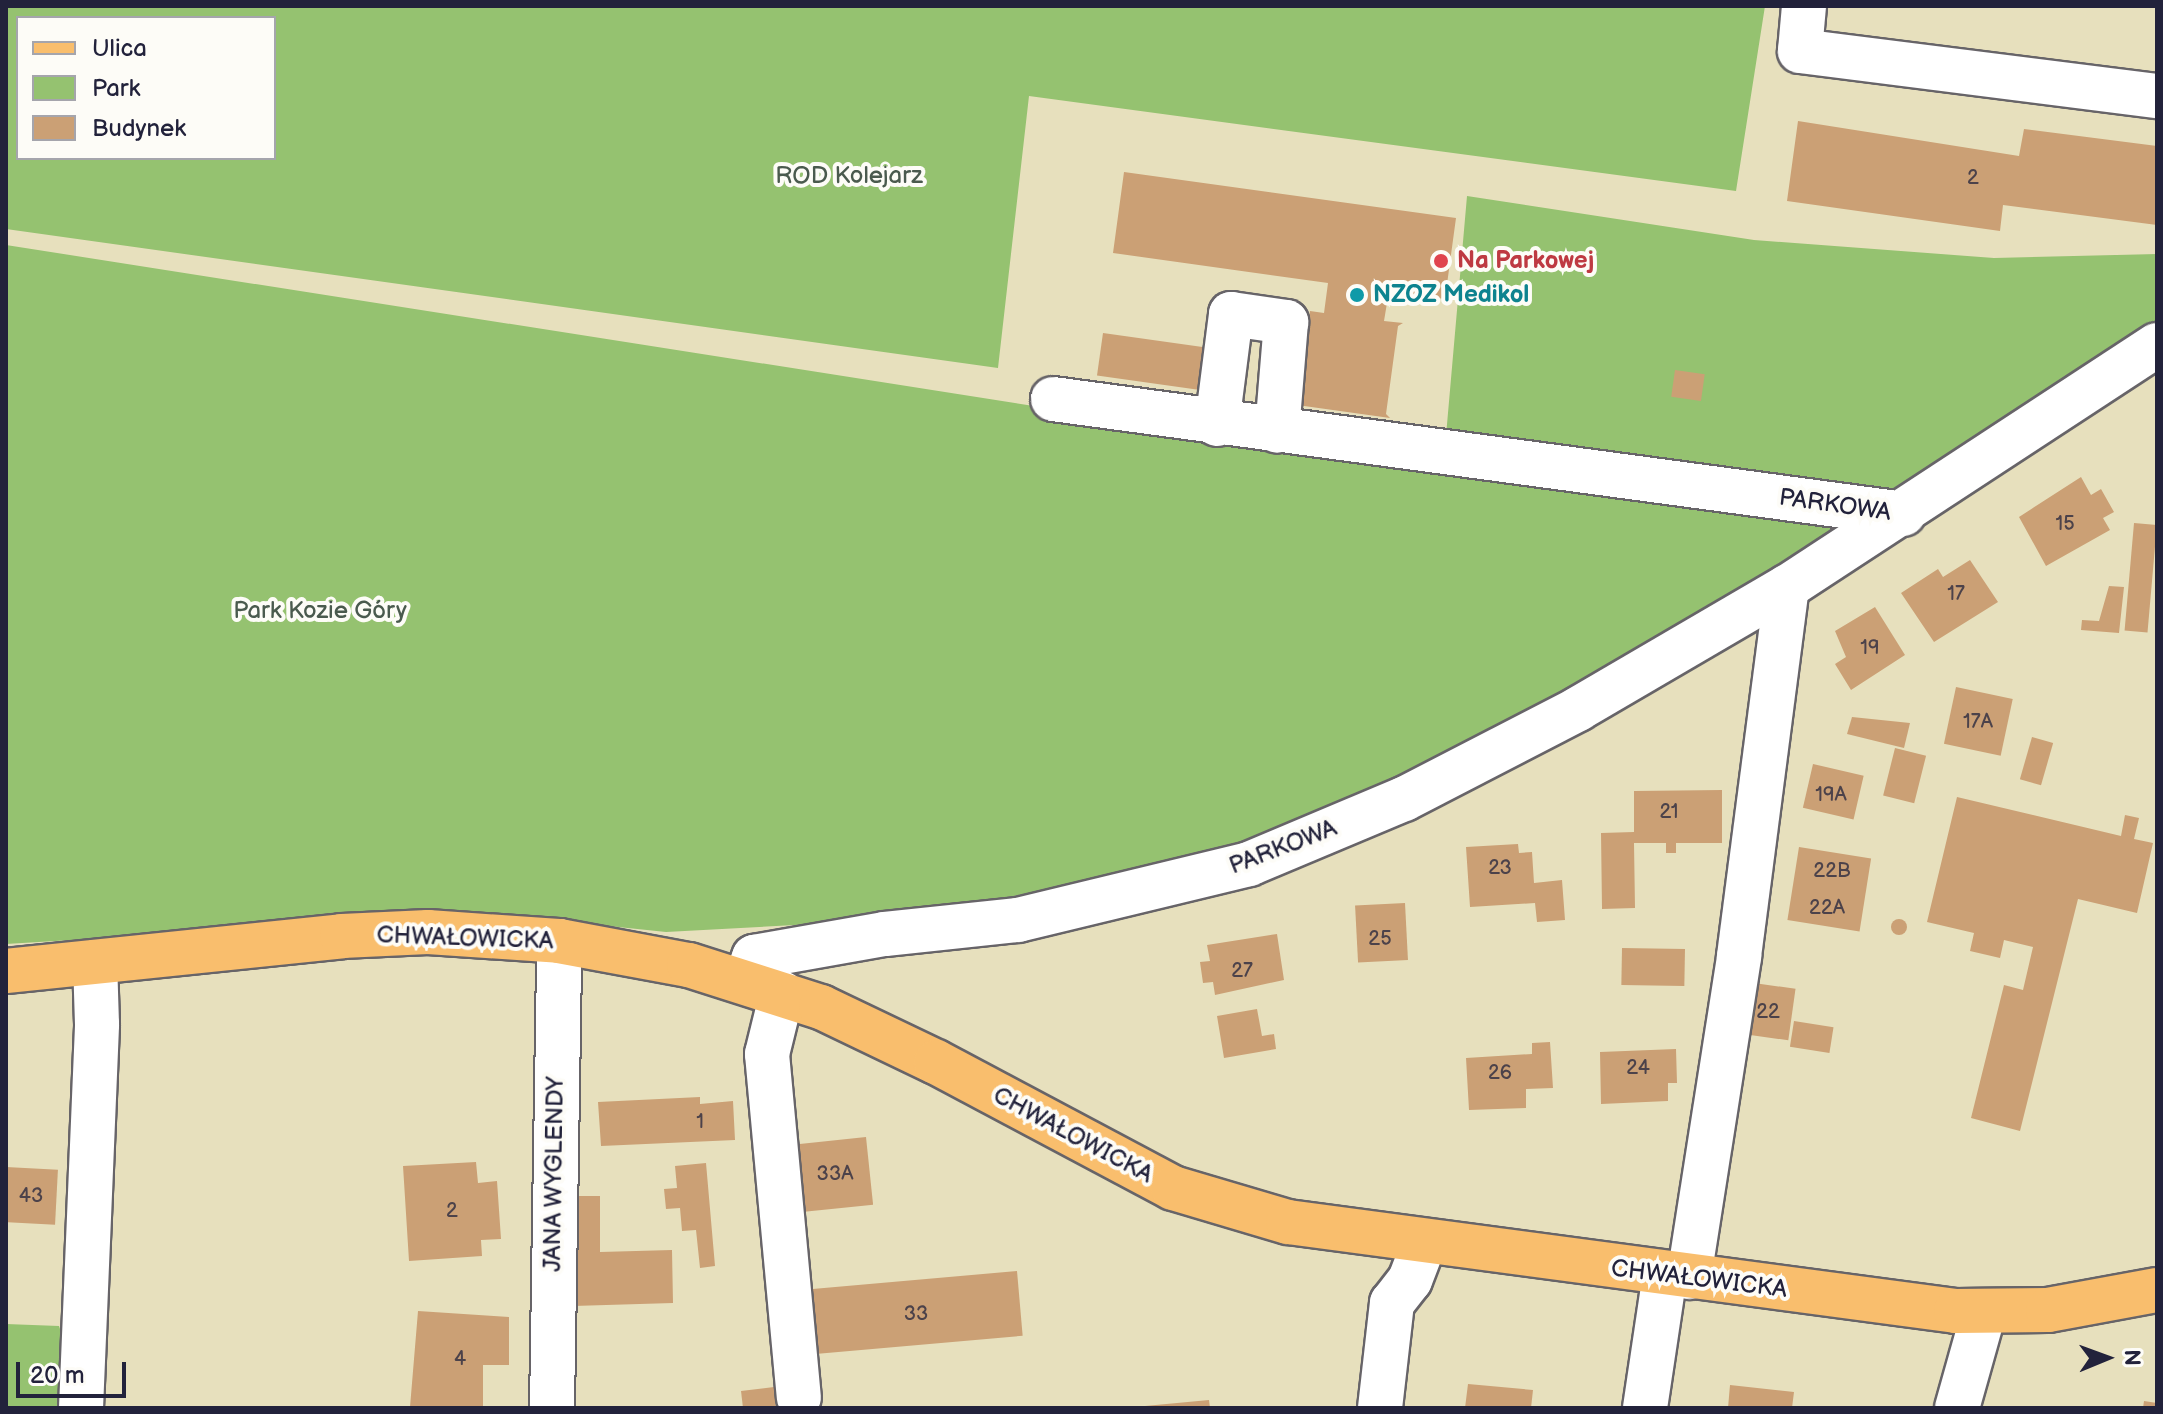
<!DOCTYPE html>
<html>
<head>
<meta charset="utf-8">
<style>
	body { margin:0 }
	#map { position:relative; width:2163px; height:1414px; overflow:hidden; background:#e7e0bd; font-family:"Balsamiq Sans",sans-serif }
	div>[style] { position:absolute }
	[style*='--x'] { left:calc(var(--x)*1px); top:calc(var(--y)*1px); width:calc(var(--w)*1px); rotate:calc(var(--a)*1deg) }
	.green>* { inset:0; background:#95c270 }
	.building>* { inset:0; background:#cba075; transform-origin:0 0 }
	.round { border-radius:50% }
	.roads { filter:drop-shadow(2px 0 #676468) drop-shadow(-2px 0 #676468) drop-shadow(0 2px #676468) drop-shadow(0 -2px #676468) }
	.minor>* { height:44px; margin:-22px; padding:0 22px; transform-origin:22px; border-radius:22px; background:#fff }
	.major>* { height:44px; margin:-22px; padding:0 22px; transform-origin:22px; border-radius:22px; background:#f9be6d }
	.dots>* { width:22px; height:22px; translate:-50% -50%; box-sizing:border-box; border:4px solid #fdfcf7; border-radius:50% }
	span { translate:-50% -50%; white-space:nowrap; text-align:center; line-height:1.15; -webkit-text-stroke:8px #fdfcf7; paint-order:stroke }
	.number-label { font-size:20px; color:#4c424a }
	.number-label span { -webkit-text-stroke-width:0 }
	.park-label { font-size:24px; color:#4a5a4e }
	.health-label { font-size:24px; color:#be3a42; font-weight:700 }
	.left { translate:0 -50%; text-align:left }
	.culture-label { font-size:24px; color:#0d838f; font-weight:700 }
	.street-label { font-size:24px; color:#22223b }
	.frame { position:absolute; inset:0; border:8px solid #22223b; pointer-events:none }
	.legend { position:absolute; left:16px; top:16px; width:260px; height:144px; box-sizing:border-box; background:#fdfcf7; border:2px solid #a5a5ac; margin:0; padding:10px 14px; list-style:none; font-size:24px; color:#22223b }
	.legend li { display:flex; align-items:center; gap:16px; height:40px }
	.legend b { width:40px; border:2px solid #a5a5ac }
	.north { position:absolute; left:2067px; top:1318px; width:80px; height:80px; -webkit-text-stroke:6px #fdfcf7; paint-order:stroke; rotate:89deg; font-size:22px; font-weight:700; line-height:32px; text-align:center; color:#22223b }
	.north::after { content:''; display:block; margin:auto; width:28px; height:36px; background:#22223b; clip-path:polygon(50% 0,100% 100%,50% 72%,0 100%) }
	.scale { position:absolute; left:16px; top:1362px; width:110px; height:36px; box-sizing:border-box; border:4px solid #22223b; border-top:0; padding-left:10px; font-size:24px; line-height:28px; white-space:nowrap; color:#22223b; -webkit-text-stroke:6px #fdfcf7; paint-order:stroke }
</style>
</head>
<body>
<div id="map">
	<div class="green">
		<div style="clip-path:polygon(evenodd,6px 6px,1765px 6px,1736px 191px,1029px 96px,998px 368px,6px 229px,6px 6px,18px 18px,274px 18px,274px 158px,18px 158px,18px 18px)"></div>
		<div style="clip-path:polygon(1467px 196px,1754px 240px,1994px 258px,2157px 254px,2157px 329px,1897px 487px,1573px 697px,1229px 855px,888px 920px,666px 932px,494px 914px,6px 944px,6px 245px,1443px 470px)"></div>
		<div style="clip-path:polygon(6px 1324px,59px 1326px,69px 1356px,66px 1408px,6px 1408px)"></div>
	</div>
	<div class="building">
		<div style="clip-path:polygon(1798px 121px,2019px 156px,2024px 129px,2157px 146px,2157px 225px,2003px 205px,2000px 231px,1787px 201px)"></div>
		<div style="clip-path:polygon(1124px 172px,1456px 218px,1445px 299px,1389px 291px,1384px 321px,1403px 323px,1398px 326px,1386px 414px,1390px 418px,1297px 405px,1310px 311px,1324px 313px,1328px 283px,1113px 253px)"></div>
		<div style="left:1103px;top:333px;width:122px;height:43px;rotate:8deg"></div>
		<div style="left:1675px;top:370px;width:30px;height:27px;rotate:8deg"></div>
		<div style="clip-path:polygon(2081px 477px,2091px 495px,2101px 489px,2114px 512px,2103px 518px,2110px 530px,2046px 566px,2019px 517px)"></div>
		<div style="left:2134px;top:523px;width:23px;height:108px;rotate:5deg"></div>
		<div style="clip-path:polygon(1970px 560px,1998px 602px,1934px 642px,1901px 593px,1938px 569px,1943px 577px)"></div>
		<div style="clip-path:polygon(2109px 586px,2124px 587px,2119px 633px,2081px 630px,2082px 620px,2099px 621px)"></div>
		<div style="clip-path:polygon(1875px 607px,1905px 655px,1851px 690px,1835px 664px,1846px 657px,1835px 631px)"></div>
		<div style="left:1956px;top:687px;width:58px;height:58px;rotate:12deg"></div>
		<div style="clip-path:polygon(1852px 717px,1910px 723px,1904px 748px,1847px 734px)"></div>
		<div style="left:2032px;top:737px;width:22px;height:44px;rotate:16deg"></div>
		<div style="left:1895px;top:748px;width:32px;height:49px;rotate:14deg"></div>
		<div style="left:1813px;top:764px;width:52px;height:45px;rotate:13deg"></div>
		<div style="clip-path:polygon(1722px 790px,1722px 843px,1676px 843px,1676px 853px,1666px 853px,1666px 843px,1634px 843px,1635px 908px,1602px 909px,1601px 833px,1634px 832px,1634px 791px)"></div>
		<div style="clip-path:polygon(1957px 797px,2121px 836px,2125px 815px,2139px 818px,2134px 839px,2153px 843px,2137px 913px,2078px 899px,2020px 1131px,1971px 1118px,2004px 985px,2023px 990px,2033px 947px,2004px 940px,2000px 958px,1970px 951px,1974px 933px,1927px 922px)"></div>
		<div style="clip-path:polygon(1518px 844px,1519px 853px,1532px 852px,1534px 883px,1562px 880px,1565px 920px,1537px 922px,1535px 903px,1470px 907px,1466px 847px)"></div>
		<div style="left:1799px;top:847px;width:73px;height:74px;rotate:9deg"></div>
		<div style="left:1405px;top:903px;width:57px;height:50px;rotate:87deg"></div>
		<div class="round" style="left:1891px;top:919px;width:16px;height:16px"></div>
		<div style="clip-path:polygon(1277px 934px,1284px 980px,1215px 995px,1213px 982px,1203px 983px,1200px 962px,1210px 961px,1207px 945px)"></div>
		<div style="left:1622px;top:948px;width:63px;height:37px;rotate:1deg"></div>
		<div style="left:1747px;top:982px;width:49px;height:52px;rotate:8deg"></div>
		<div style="clip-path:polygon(1257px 1009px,1262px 1036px,1274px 1034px,1276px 1049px,1224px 1058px,1217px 1016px)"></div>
		<div style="left:1794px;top:1021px;width:40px;height:26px;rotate:9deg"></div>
		<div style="clip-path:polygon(1550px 1042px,1553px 1088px,1526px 1089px,1526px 1108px,1469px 1110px,1466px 1058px,1532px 1054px,1532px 1043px)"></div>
		<div style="clip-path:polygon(1676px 1049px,1677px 1083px,1668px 1083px,1668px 1101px,1601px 1104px,1600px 1052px)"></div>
		<div style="clip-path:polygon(700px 1097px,700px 1104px,733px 1101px,735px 1140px,601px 1146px,598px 1102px)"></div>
		<div style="left:866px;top:1137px;width:68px;height:69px;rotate:84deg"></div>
		<div style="clip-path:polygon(476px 1162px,478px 1183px,497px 1181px,501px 1239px,481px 1240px,482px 1256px,409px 1261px,403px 1166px)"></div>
		<div style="clip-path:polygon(706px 1163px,715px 1266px,700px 1268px,696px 1230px,682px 1231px,680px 1208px,666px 1209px,664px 1189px,677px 1188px,675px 1166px)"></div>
		<div style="left:6px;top:1167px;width:52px;height:55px;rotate:3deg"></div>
		<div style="clip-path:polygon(574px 1196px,600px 1196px,600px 1252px,672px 1250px,673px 1303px,573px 1306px)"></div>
		<div style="left:1017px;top:1271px;width:65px;height:208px;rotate:85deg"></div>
		<div style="clip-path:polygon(418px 1311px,509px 1317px,509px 1365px,483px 1365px,483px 1407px,410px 1407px)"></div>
		<div style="clip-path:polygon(1468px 1384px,1533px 1390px,1531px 1408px,1465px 1408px)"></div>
		<div style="clip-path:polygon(1730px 1385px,1794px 1392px,1792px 1408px,1728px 1408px)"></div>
		<div style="clip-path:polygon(774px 1387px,776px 1408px,743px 1408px,741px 1391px)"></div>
		<div style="clip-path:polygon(1209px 1400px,1210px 1408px,1145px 1408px,1145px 1406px)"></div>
		<div style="clip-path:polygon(2144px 1401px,2157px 1403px,2157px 1408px,2143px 1408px)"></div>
	</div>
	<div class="roads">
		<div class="minor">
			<div style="--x:1804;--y:6;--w:45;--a:95.1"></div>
			<div style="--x:1800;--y:51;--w:360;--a:7.2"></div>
			<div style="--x:1053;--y:399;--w:858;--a:7.7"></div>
			<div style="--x:1217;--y:424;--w:111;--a:-82.7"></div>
			<div style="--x:1231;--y:314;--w:56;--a:8.3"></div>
			<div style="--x:1286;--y:322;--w:109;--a:94.7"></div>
			<div style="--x:745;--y:981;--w:26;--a:-69"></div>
			<div style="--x:754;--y:957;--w:133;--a:-10"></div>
			<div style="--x:885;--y:934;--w:134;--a:-6"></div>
			<div style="--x:1018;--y:920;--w:238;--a:-13.6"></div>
			<div style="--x:1249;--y:864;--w:168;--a:-22.8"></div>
			<div style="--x:1404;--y:799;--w:196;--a:-27.3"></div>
			<div style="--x:1578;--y:709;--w:242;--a:-30.3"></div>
			<div style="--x:1787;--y:587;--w:442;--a:-33.2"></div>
			<div style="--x:782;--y:993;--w:63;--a:103.8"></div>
			<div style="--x:767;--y:1054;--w:345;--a:84.7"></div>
			<div style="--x:1689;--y:1277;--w:325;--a:-81.1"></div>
			<div style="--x:1739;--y:956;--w:372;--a:-82.6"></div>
			<div style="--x:81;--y:1408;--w:384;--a:-87.6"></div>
			<div style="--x:97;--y:1024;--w:62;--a:-91.8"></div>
			<div style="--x:552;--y:1408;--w:467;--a:-89.1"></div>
			<div style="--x:1380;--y:1408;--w:106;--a:-83.5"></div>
			<div style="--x:1392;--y:1303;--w:29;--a:-52"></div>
			<div style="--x:1410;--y:1280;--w:40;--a:-69"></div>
			<div style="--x:1645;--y:1408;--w:135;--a:-81.5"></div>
			<div style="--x:1957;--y:1408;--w:100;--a:-74.3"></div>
		</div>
		<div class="major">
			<div style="--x:6;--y:971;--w:338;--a:-5.9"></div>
			<div style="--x:342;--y:936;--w:86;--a:-2.7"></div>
			<div style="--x:428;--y:932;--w:131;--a:3.9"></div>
			<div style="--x:559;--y:941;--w:132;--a:10.5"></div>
			<div style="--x:689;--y:965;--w:139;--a:17.7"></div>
			<div style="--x:821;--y:1007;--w:127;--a:25.6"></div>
			<div style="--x:936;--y:1062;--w:268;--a:28"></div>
			<div style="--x:1173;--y:1188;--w:120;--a:16.5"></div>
			<div style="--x:1288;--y:1222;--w:674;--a:7.59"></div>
			<div style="--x:1956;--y:1311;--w:92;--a:-0.6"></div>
			<div style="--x:2048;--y:1310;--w:111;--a:-10.4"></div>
		</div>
	</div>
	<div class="dots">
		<div style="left:1441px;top:261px;background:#e0444e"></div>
		<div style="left:1357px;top:295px;background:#0f9aa8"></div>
	</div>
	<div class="number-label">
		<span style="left:1973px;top:178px">2</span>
		<span style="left:2065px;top:524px">15</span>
		<span style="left:1956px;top:594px">17</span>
		<span style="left:1870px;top:648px">19</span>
		<span style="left:1978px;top:722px">17A</span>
		<span style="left:1831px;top:795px">19A</span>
		<span style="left:1669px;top:812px">21</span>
		<span style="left:1500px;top:868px">23</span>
		<span style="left:1832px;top:871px">22B</span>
		<span style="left:1827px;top:908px">22A</span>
		<span style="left:1380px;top:939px">25</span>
		<span style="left:1242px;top:971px">27</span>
		<span style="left:1768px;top:1012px">22</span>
		<span style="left:1638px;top:1068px">24</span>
		<span style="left:1500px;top:1073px">26</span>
		<span style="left:700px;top:1122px">1</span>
		<span style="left:835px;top:1174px">33A</span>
		<span style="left:31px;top:1196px">43</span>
		<span style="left:452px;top:1211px">2</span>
		<span style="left:916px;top:1314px">33</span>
		<span style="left:460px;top:1359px">4</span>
	</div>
	<div class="park-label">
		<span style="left:849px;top:176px">ROD Kolejarz</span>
		<span style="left:320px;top:611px">Park Kozie Góry</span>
	</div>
	<div class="health-label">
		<span class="left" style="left:1457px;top:261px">Na Parkowej</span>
	</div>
	<div class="culture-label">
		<span class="left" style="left:1373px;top:295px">NZOZ Medikol</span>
	</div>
	<div class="street-label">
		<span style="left:1835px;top:505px;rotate:8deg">PARKOWA</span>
		<span style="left:1283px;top:847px;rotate:-21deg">PARKOWA</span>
		<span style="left:465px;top:938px;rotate:2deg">CHWAŁOWICKA</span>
		<span style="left:1073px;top:1135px;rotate:28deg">CHWAŁOWICKA</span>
		<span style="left:554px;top:1174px;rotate:-89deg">JANA WYGLENDY</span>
		<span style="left:1699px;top:1279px;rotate:7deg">CHWAŁOWICKA</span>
	</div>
	<div class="frame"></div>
	<ul class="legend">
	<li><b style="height:10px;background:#f9be6d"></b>Ulica</li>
	<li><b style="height:22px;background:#95c270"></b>Park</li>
	<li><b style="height:22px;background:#cba075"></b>Budynek</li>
	</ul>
	<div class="north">N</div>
	<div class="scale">20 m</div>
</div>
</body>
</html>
